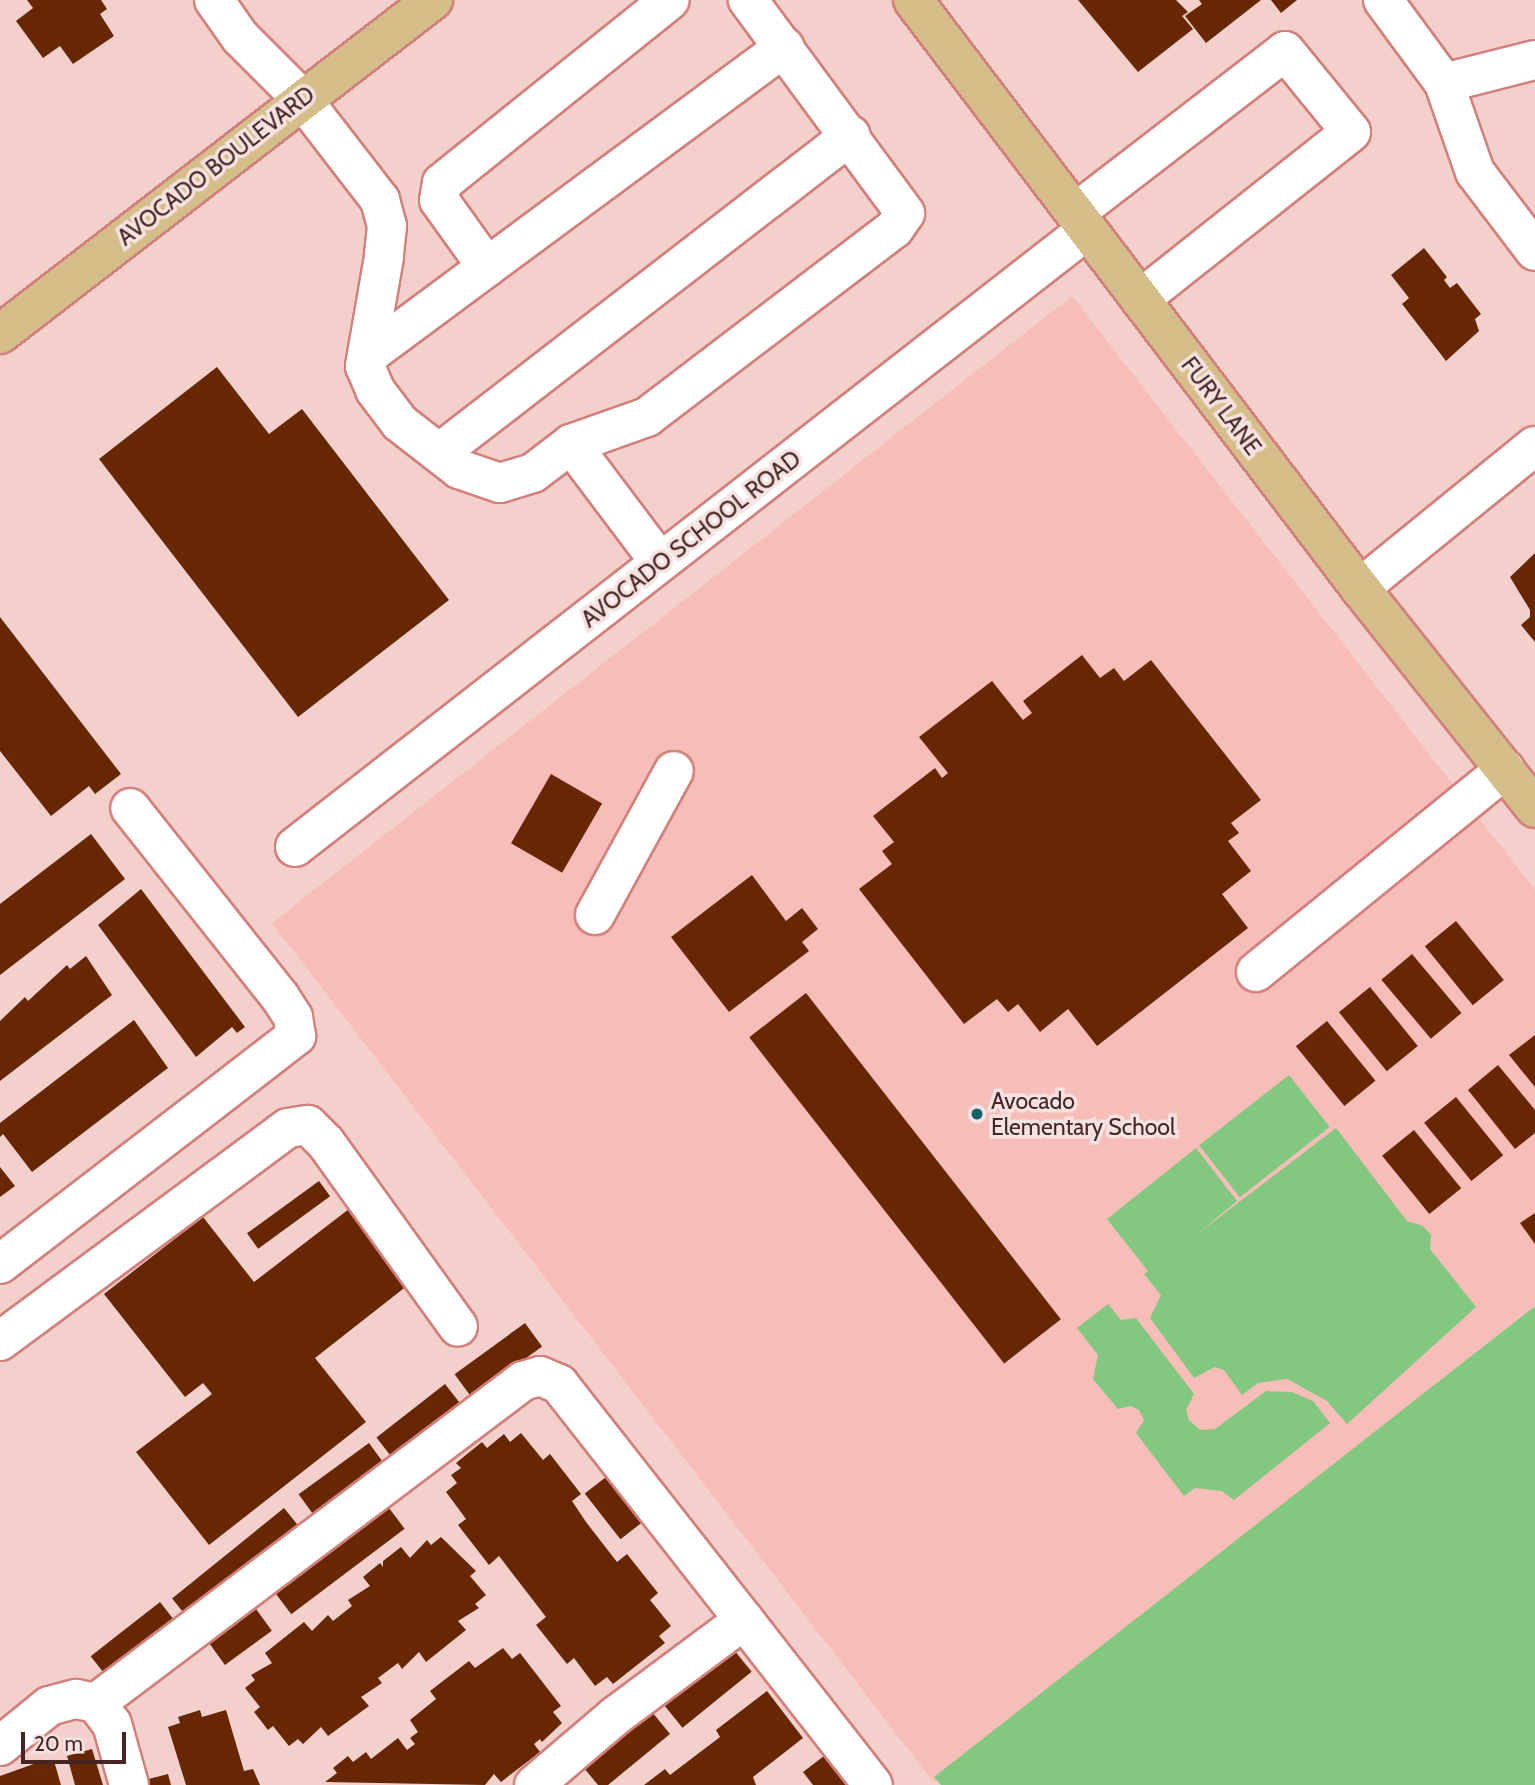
<!DOCTYPE html>
<html>
<head>
<meta charset="utf-8">
<style>
	body { margin:0 }
	#map { position:relative; width:1535px; height:1785px; overflow:hidden; background:#f4d0cd; font-family:Cabin,sans-serif }
	div>[style] { position:absolute }
	[style*='--x'] { left:calc(var(--x)*1px); top:calc(var(--y)*1px); width:calc(var(--w)*1px); rotate:calc(var(--a)*1deg) }
	.built>* { inset:0; background:#f7bdb8 }
	.green>* { inset:0; background:#82c881; transform-origin:0 0 }
	.building>* { inset:0; background:#672703; transform-origin:0 0 }
	.roads { filter:drop-shadow(2px 0 #d2807b) drop-shadow(-2px 0 #d2807b) drop-shadow(0 2px #d2807b) drop-shadow(0 -2px #d2807b) }
	.minor>* { height:38px; margin:-19px; padding:0 19px; transform-origin:19px; border-radius:19px; background:#fff }
	.major>* { height:38px; margin:-19px; padding:0 19px; transform-origin:19px; border-radius:19px; background:#d6be8b }
	.dots>* { width:19px; height:19px; translate:-50% -50%; box-sizing:border-box; border:4px solid #f5e2e1; border-radius:50% }
	span { translate:-50% -50%; white-space:nowrap; text-align:center; line-height:1.15; -webkit-text-stroke:7px #f5e2e1; paint-order:stroke }
	.street-label { font-size:23px; color:#472523 }
	.poi-label { font-size:23px; color:#472523 }
	.left { translate:0 -50%; text-align:left }
	.scale { position:absolute; left:21px; top:1732px; width:105px; height:32px; box-sizing:border-box; border:4px solid #472523; border-top:0; padding-left:9px; font-size:21px; line-height:24px; white-space:nowrap; color:#472523; -webkit-text-stroke:5px #f5e2e1; paint-order:stroke }
</style>
</head>
<body>
<div id="map">
	<div class="built">
		<div style="clip-path:polygon(1072px 296px,1535px 890px,1535px 1305px,934px 1783px,272px 923px)"></div>
	</div>
	<div class="green">
		<div style="left:1289px;top:1075px;width:66px;height:114px;rotate:52deg"></div>
		<div style="clip-path:polygon(1336px 1128px,1407px 1221px,1423px 1226px,1431px 1235px,1430px 1249px,1476px 1307px,1347px 1424px,1327px 1401px,1287px 1379px,1258px 1383px,1242px 1395px,1224px 1370px,1215px 1367px,1194px 1378px,1150px 1318px,1161px 1295px,1144px 1274px,1148px 1271px,1107px 1219px,1196px 1148px,1237px 1201px,1196px 1235px)"></div>
		<div style="clip-path:polygon(1108px 1304px,1121px 1320px,1136px 1318px,1194px 1394px,1186px 1410px,1189px 1420px,1200px 1430px,1215px 1429px,1266px 1391px,1292px 1392px,1313px 1401px,1330px 1423px,1234px 1500px,1222px 1491px,1195px 1488px,1184px 1496px,1136px 1433px,1144px 1420px,1139px 1410px,1131px 1406px,1118px 1409px,1093px 1379px,1098px 1355px,1077px 1328px)"></div>
		<div style="clip-path:polygon(1535px 1306px,1535px 1785px,941px 1785px,934px 1777px)"></div>
	</div>
	<div class="building">
		<div style="clip-path:polygon(27px 0,101px 0,107px 9px,100px 14px,114px 36px,73px 64px,60px 46px,43px 58px,16px 21px,33px 8px)"></div>
		<div style="clip-path:polygon(1078px 0,1176px 0,1188px 12px,1182px 16px,1193px 29px,1138px 72px)"></div>
		<div style="clip-path:polygon(1199px 0,1261px 0,1206px 43px,1185px 16px,1202px 4px)"></div>
		<div style="clip-path:polygon(1271px 0,1297px 0,1281px 13px)"></div>
		<div style="clip-path:polygon(1424px 248px,1447px 277px,1444px 280px,1450px 288px,1457px 283px,1481px 314px,1475px 319px,1479px 331px,1446px 361px,1402px 304px,1409px 298px,1391px 275px)"></div>
		<div style="clip-path:polygon(217px 367px,269px 434px,302px 409px,449px 600px,298px 717px,99px 459px)"></div>
		<div style="clip-path:polygon(1535px 553px,1535px 642px,1521px 625px,1530px 617px,1530px 610px,1510px 577px)"></div>
		<div style="clip-path:polygon(0 617px,121px 774px,95px 794px,89px 786px,51px 816px,0 751px)"></div>
		<div style="clip-path:polygon(1082px 655px,1100px 678px,1114px 668px,1124px 681px,1151px 660px,1261px 800px,1231px 823px,1239px 833px,1228px 841px,1251px 871px,1222px 894px,1248px 928px,1097px 1046px,1068px 1009px,1040px 1032px,1018px 1004px,1008px 1012px,997px 999px,964px 1024px,859px 889px,892px 864px,882px 851px,894px 842px,873px 816px,935px 768px,942px 778px,948px 773px,919px 737px,992px 681px,1023px 720px,1032px 713px,1023px 701px)"></div>
		<div style="left:551px;top:774px;width:59px;height:80px;rotate:30deg"></div>
		<div style="clip-path:polygon(91px 834px,125px 879px,0 975px,0 904px)"></div>
		<div style="clip-path:polygon(752px 875px,786px 921px,802px 908px,818px 929px,802px 942px,809px 951px,729px 1012px,671px 937px)"></div>
		<div style="clip-path:polygon(141px 889px,245px 1027px,237px 1033px,232px 1027px,196px 1057px,98px 925px)"></div>
		<div style="left:1456px;top:921px;width:76px;height:40px;rotate:51deg"></div>
		<div style="left:1412px;top:954px;width:77px;height:40px;rotate:50deg"></div>
		<div style="clip-path:polygon(86px 956px,112px 995px,0 1081px,0 1021px,25px 997px,28px 1001px,67px 965px,70px 969px)"></div>
		<div style="left:1370px;top:987px;width:76px;height:40px;rotate:51deg"></div>
		<div style="left:806px;top:993px;width:414px;height:72px;rotate:52deg"></div>
		<div style="clip-path:polygon(134px 1020px,168px 1068px,32px 1172px,3px 1134px,0 1137px,0 1123px)"></div>
		<div style="left:1327px;top:1021px;width:77px;height:40px;rotate:51deg"></div>
		<div style="clip-path:polygon(1535px 1035px,1535px 1087px,1509px 1055px)"></div>
		<div style="clip-path:polygon(1498px 1065px,1535px 1110px,1535px 1133px,1515px 1149px,1468px 1090px)"></div>
		<div style="left:1456px;top:1097px;width:75px;height:41px;rotate:51deg"></div>
		<div style="left:1414px;top:1130px;width:75px;height:41px;rotate:51deg"></div>
		<div style="clip-path:polygon(0 1167px,15px 1186px,0 1197px)"></div>
		<div style="left:319px;top:1181px;width:19px;height:89px;rotate:54deg"></div>
		<div style="clip-path:polygon(349px 1209px,408px 1285px,315px 1358px,366px 1422px,209px 1545px,136px 1452px,212px 1394px,203px 1383px,185px 1397px,104px 1294px,203px 1217px,254px 1282px)"></div>
		<div style="clip-path:polygon(1535px 1213px,1535px 1244px,1520px 1223px)"></div>
		<div style="left:525px;top:1323px;width:29px;height:87px;rotate:54deg"></div>
		<div style="left:445px;top:1384px;width:28px;height:87px;rotate:52deg"></div>
		<div style="clip-path:polygon(521px 1433px,543px 1460px,550px 1454px,581px 1494px,572px 1501px,586px 1522px,617px 1562px,627px 1554px,658px 1593px,650px 1600px,671px 1626px,659px 1636px,665px 1643px,613px 1684px,607px 1677px,595px 1686px,574px 1658px,567px 1664px,536px 1625px,546px 1617px,499px 1556px,489px 1565px,458px 1525px,466px 1519px,446px 1492px,457px 1483px,451px 1475px,461px 1468px,456px 1463px,482px 1442px,487px 1448px,504px 1434px,510px 1442px)"></div>
		<div style="left:369px;top:1443px;width:27px;height:87px;rotate:54deg"></div>
		<div style="left:606px;top:1477px;width:58px;height:27px;rotate:52deg"></div>
		<div style="left:284px;top:1508px;width:27px;height:144px;rotate:51deg"></div>
		<div style="left:389px;top:1508px;width:26px;height:142px;rotate:53deg"></div>
		<div style="clip-path:polygon(441px 1537px,476px 1571px,470px 1576px,486px 1595px,475px 1604px,479px 1608px,458px 1621px,466px 1630px,426px 1662px,419px 1652px,402px 1669px,398px 1663px,378px 1678px,382px 1683px,361px 1697px,369px 1706px,328px 1736px,321px 1727px,303px 1744px,298px 1739px,289px 1746px,273px 1726px,268px 1730px,254px 1712px,260px 1707px,245px 1688px,255px 1680px,251px 1675px,272px 1663px,265px 1653px,304px 1622px,312px 1631px,328px 1615px,333px 1621px,352px 1606px,348px 1600px,370px 1586px,363px 1577px,380px 1563px,383px 1567px,383px 1561px,401px 1547px,410px 1558px,427px 1540px,431px 1545px)"></div>
		<div style="left:160px;top:1602px;width:28px;height:88px;rotate:52deg"></div>
		<div style="left:256px;top:1609px;width:27px;height:58px;rotate:54deg"></div>
		<div style="clip-path:polygon(503px 1648px,512px 1659px,520px 1653px,561px 1706px,553px 1712px,562px 1723px,542px 1742px,540px 1739px,534px 1744px,540px 1752px,501px 1782px,494px 1774px,485px 1785px,325px 1782px,337px 1773px,333px 1768px,348px 1756px,353px 1762px,366px 1752px,371px 1759px,398px 1738px,407px 1750px,415px 1744px,410px 1738px,418px 1732px,410px 1720px,436px 1699px,430px 1691px,469px 1661px,475px 1668px)"></div>
		<div style="left:734px;top:1650px;width:28px;height:89px;rotate:51deg"></div>
		<div style="clip-path:polygon(767px 1691px,803px 1738px,753px 1777px,756px 1785px,644px 1785px,665px 1769px,670px 1775px,720px 1737px,716px 1730px)"></div>
		<div style="clip-path:polygon(200px 1710px,202px 1717px,226px 1710px,244px 1771px,253px 1769px,260px 1785px,186px 1785px,168px 1727px,180px 1723px,178px 1717px)"></div>
		<div style="clip-path:polygon(652px 1712px,670px 1734px,608px 1785px,598px 1785px,584px 1768px)"></div>
		<div style="clip-path:polygon(92px 1749px,103px 1785px,75px 1785px,67px 1756px)"></div>
		<div style="clip-path:polygon(824px 1756px,847px 1785px,813px 1785px,803px 1772px)"></div>
		<div style="clip-path:polygon(42px 1761px,54px 1761px,61px 1785px,0 1785px,0 1776px)"></div>
		<div style="clip-path:polygon(168px 1774px,171px 1785px,143px 1785px,141px 1781px)"></div>
	</div>
	<div class="roads">
		<div class="minor">
			<div style="--x:214;--y:0;--w:45;--a:54.9"></div>
			<div style="--x:240;--y:37;--w:88;--a:45"></div>
			<div style="--x:302;--y:99;--w:128;--a:52.3"></div>
			<div style="--x:380;--y:200;--w:27;--a:75"></div>
			<div style="--x:387;--y:226;--w:31;--a:96"></div>
			<div style="--x:384;--y:257;--w:111;--a:99.9"></div>
			<div style="--x:365;--y:366;--w:26;--a:67"></div>
			<div style="--x:375;--y:390;--w:41;--a:52.9"></div>
			<div style="--x:400;--y:423;--w:75;--a:37.9"></div>
			<div style="--x:459;--y:469;--w:43;--a:18.9"></div>
			<div style="--x:500;--y:483;--w:34;--a:-17"></div>
			<div style="--x:533;--y:473;--w:48;--a:-37.3"></div>
			<div style="--x:571;--y:444;--w:148;--a:53"></div>
			<div style="--x:1383;--y:0;--w:103;--a:53.7"></div>
			<div style="--x:1444;--y:83;--w:94;--a:70.8"></div>
			<div style="--x:1475;--y:172;--w:99;--a:52.8"></div>
			<div style="--x:1444;--y:83;--w:94;--a:-14.2"></div>
			<div style="--x:1075;--y:213;--w:265;--a:-37.6"></div>
			<div style="--x:1285;--y:51;--w:104;--a:50.8"></div>
			<div style="--x:1351;--y:132;--w:269;--a:141.6"></div>
			<div style="--x:487;--y:267;--w:370;--a:-36.5"></div>
			<div style="--x:367;--y:356;--w:149;--a:-36.6"></div>
			<div style="--x:487;--y:267;--w:82;--a:-125.6"></div>
			<div style="--x:439;--y:200;--w:17;--a:-80"></div>
			<div style="--x:442;--y:183;--w:292;--a:-38.8"></div>
			<div style="--x:571;--y:444;--w:81;--a:-19.6"></div>
			<div style="--x:647;--y:417;--w:310;--a:-37.3"></div>
			<div style="--x:894;--y:229;--w:19;--a:-55"></div>
			<div style="--x:905;--y:213;--w:265;--a:-126.4"></div>
			<div style="--x:439;--y:453;--w:520;--a:-37.66"></div>
			<div style="--x:1360;--y:588;--w:225;--a:-39.1"></div>
			<div style="--x:295;--y:847;--w:1004;--a:-37.92"></div>
			<div style="--x:595;--y:915;--w:164;--a:-61.3"></div>
			<div style="--x:1256;--y:972;--w:321;--a:-39.1"></div>
			<div style="--x:0;--y:1264;--w:374;--a:-37.6"></div>
			<div style="--x:296;--y:1036;--w:19;--a:-99"></div>
			<div style="--x:293;--y:1017;--w:24;--a:-123"></div>
			<div style="--x:280;--y:997;--w:241;--a:-128.4"></div>
			<div style="--x:0;--y:1341;--w:358;--a:-36.5"></div>
			<div style="--x:288;--y:1128;--w:20;--a:-9"></div>
			<div style="--x:308;--y:1125;--w:25;--a:45"></div>
			<div style="--x:326;--y:1143;--w:226;--a:54.3"></div>
			<div style="--x:744;--y:1620;--w:209;--a:52"></div>
			<div style="--x:96;--y:1703;--w:535;--a:-37.02"></div>
			<div style="--x:523;--y:1381;--w:18;--a:-16"></div>
			<div style="--x:540;--y:1376;--w:21;--a:23"></div>
			<div style="--x:559;--y:1384;--w:300;--a:51.9"></div>
			<div style="--x:744;--y:1620;--w:162;--a:143.3"></div>
			<div style="--x:614;--y:1717;--w:105;--a:139.6"></div>
			<div style="--x:0;--y:1746;--w:63;--a:-39.2"></div>
			<div style="--x:49;--y:1706;--w:28;--a:-15"></div>
			<div style="--x:76;--y:1699;--w:20;--a:11"></div>
			<div style="--x:96;--y:1703;--w:26;--a:53"></div>
			<div style="--x:112;--y:1724;--w:63;--a:74.4"></div>
		</div>
		<div class="major">
			<div style="--x:913;--y:0;--w:739;--a:52.76"></div>
			<div style="--x:1360;--y:588;--w:281;--a:51.5"></div>
			<div style="--x:0;--y:334;--w:547;--a:-37.65"></div>
		</div>
	</div>
	<div class="dots">
		<div style="left:977px;top:1114px;background:#16646b"></div>
	</div>
	<div class="street-label">
		<span style="left:216px;top:166px;rotate:-38deg">AVOCADO BOULEVARD</span>
		<span style="left:1221px;top:406px;rotate:53deg">FURY LANE</span>
		<span style="left:691px;top:539px;rotate:-38deg">AVOCADO SCHOOL ROAD</span>
	</div>
	<div class="poi-label">
		<span class="left" style="left:991px;top:1114px">Avocado<br>Elementary School</span>
	</div>
	<div class="scale">20 m</div>
</div>
</body>
</html>
